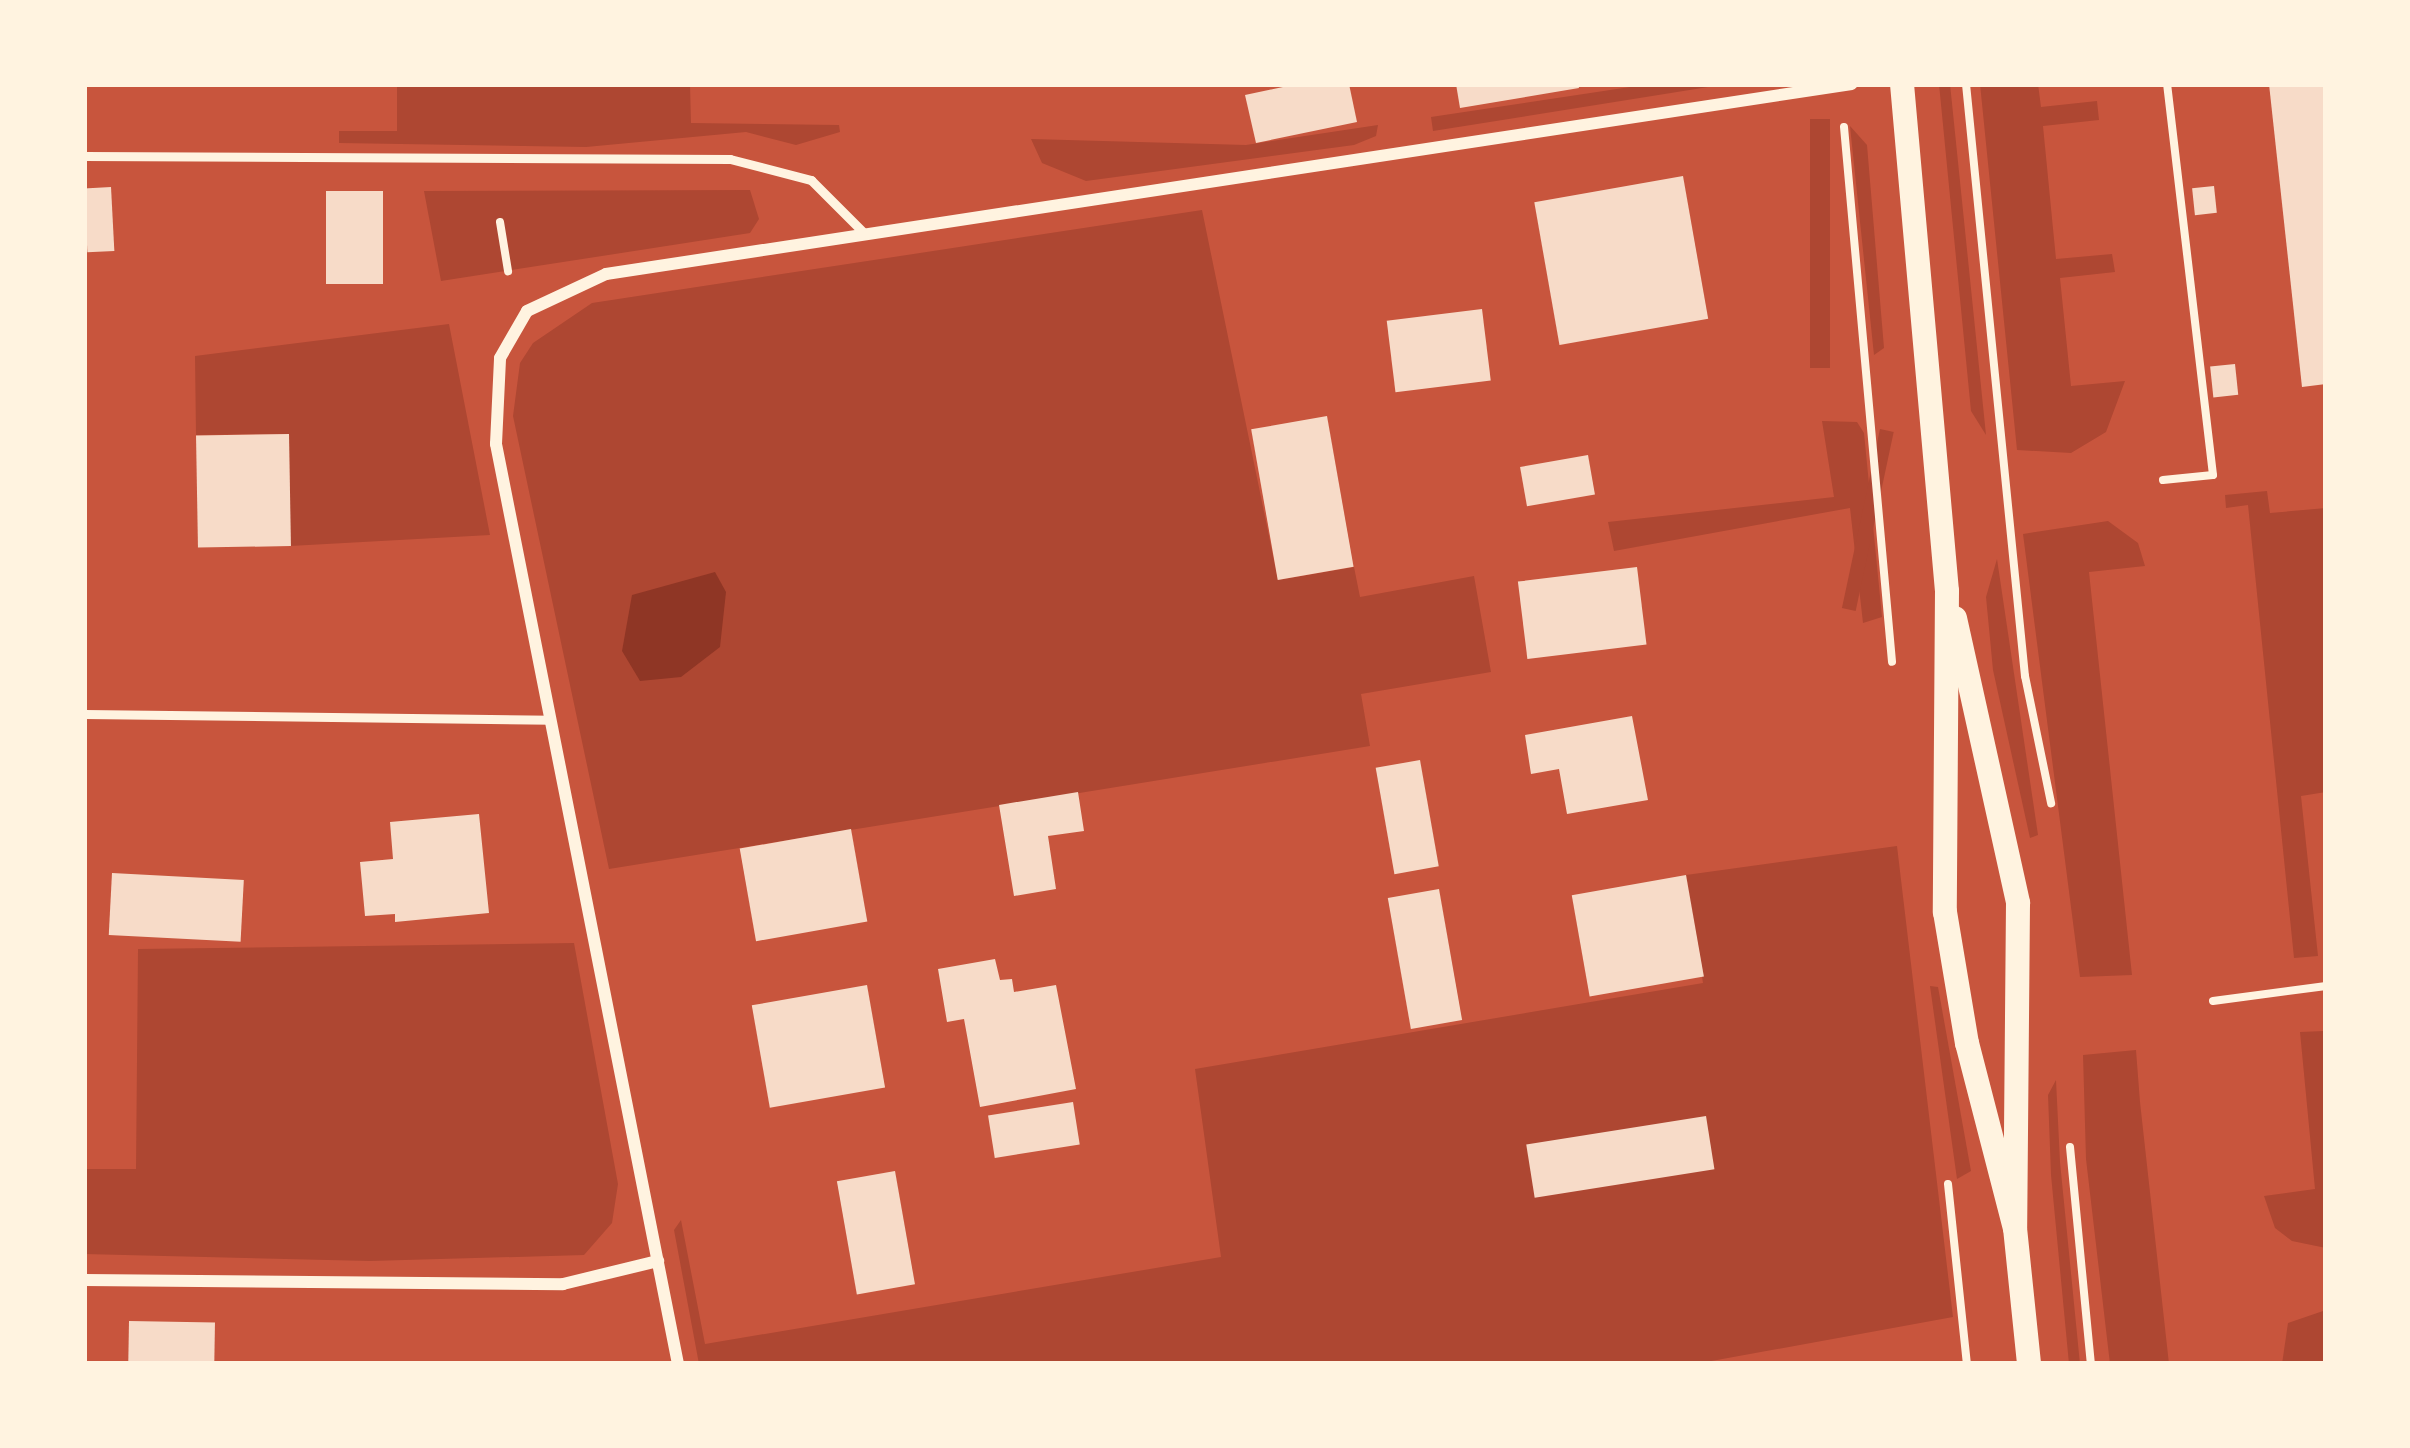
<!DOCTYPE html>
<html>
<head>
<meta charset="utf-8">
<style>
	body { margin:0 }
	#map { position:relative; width:2410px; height:1448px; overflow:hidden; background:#c8553d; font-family:"Source Sans 3",sans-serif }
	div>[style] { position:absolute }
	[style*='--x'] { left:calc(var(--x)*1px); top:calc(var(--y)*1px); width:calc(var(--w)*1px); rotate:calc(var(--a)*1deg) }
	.green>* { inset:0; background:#ae4732; transform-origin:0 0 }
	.water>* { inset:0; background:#8f3625 }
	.building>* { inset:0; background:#f7dbc8; transform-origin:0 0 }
	.path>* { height:8px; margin:-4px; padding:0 4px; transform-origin:4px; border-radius:4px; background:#fff3e0 }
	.service>* { height:9px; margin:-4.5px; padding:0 4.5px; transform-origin:4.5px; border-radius:4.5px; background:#fff3e0 }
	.minor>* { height:12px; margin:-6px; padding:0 6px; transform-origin:6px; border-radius:6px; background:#fff3e0 }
	.secondary>* { height:24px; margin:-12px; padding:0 12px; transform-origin:12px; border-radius:12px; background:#fff3e0 }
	span { translate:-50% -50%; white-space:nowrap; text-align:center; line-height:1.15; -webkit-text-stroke:10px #fff3e0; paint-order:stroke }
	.frame { position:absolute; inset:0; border:87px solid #fff3e0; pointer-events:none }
</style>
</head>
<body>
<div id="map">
	<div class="green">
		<div style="clip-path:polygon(397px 84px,690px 84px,691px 123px,839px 125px,840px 132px,796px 145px,746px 132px,586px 147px,339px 143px,339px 131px,397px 131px)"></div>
		<div style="clip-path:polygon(1650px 84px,1727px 84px,1433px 131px,1431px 117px)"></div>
		<div style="clip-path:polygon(1939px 84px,1950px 84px,1986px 435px,1971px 411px)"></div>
		<div style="clip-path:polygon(1980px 84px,2038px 84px,2041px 107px,2097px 101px,2099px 120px,2043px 126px,2056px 259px,2112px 254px,2115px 272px,2060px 278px,2071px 386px,2125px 381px,2106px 432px,2071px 453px,2017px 450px)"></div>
		<div style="left:1810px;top:119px;width:20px;height:249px"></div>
		<div style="clip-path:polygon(1378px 125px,1376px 136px,1354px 145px,1086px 181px,1042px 163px,1031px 139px,1246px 145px)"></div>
		<div style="clip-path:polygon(1850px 126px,1867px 145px,1884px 348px,1874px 355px)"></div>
		<div style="clip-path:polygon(750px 190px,759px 219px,750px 233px,441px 281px,424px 191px)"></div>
		<div style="clip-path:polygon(1202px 210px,1278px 580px,1354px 567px,1360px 597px,1474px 576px,1491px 672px,1361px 694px,1370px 746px,609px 869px,513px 416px,520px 363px,533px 343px,592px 303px)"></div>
		<div style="clip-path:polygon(449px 324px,490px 535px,290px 546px,289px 434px,196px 435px,195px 356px)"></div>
		<div style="clip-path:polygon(1822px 421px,1857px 422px,1864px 433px,1882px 617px,1863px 623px,1850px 508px,1614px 551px,1608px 522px,1834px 497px)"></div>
		<div style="left:1880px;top:429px;width:14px;height:183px;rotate:12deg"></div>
		<div style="clip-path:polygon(2267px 491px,2270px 513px,2326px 508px,2326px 792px,2301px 796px,2318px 956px,2294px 958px,2248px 505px,2226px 508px,2225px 495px)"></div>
		<div style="clip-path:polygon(2108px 521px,2138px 543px,2145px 566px,2089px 572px,2132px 975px,2080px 977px,2023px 534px)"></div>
		<div style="clip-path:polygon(1997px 559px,2038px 835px,2030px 838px,1993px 670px,1986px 597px)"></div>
		<div style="clip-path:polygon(1897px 846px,1953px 1317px,1695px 1364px,699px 1364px,674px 1230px,681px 1220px,705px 1344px,1221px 1257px,1195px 1069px,1703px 983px,1686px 875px)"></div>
		<div style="clip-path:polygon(574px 943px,618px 1184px,612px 1223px,584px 1255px,370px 1261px,84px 1254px,84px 1169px,136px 1169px,138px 949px)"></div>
		<div style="clip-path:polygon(1930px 986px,1938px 987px,1971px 1171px,1957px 1179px)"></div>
		<div style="clip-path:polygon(2324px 1031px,2324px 1196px,2326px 1248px,2292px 1241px,2275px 1228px,2264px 1196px,2315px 1189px,2300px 1032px)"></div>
		<div style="clip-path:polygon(2136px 1050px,2140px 1102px,2169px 1364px,2110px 1364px,2086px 1159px,2083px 1055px)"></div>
		<div style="clip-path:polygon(2056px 1080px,2060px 1162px,2080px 1364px,2069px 1364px,2051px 1175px,2048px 1095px)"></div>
		<div style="clip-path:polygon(2326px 1310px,2326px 1364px,2282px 1364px,2288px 1323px)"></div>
	</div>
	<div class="water">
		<div style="clip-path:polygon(715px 572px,726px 592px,720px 647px,681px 677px,640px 681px,622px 651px,632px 595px)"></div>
	</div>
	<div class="building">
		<div style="clip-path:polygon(1297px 84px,1349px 84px,1357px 122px,1256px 143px,1245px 95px)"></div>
		<div style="clip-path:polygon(1456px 84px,1578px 84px,1579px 88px,1460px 108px)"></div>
		<div style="clip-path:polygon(2269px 84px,2326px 84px,2326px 384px,2302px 387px)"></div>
		<div style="left:1683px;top:176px;width:145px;height:151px;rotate:80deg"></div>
		<div style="left:2214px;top:186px;width:27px;height:22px;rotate:84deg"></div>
		<div style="left:111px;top:187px;width:64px;height:27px;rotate:87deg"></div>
		<div style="left:326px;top:191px;width:57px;height:93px"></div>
		<div style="left:1482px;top:309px;width:72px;height:96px;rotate:83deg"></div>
		<div style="left:2235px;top:364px;width:31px;height:25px;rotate:84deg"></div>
		<div style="left:1327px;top:416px;width:153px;height:77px;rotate:80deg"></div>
		<div style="left:289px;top:434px;width:112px;height:93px;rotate:89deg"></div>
		<div style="left:1588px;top:455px;width:40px;height:69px;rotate:80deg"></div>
		<div style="left:1637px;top:567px;width:78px;height:120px;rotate:83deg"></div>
		<div style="clip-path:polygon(1632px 716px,1648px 800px,1567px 814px,1559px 769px,1531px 774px,1525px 735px)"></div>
		<div style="left:1420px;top:760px;width:108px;height:45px;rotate:80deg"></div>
		<div style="clip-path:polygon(1078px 792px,1084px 831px,1048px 836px,1056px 889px,1014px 896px,999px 805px)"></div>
		<div style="clip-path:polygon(479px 814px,489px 913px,395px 922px,395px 914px,365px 916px,360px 862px,393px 859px,390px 822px)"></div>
		<div style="left:851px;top:829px;width:94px;height:113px;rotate:80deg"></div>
		<div style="left:112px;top:873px;width:132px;height:62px;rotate:3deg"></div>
		<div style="left:1686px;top:875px;width:103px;height:116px;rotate:80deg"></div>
		<div style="left:1439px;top:889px;width:133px;height:52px;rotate:80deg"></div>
		<div style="clip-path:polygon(995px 959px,1000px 980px,1012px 979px,1014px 992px,1056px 985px,1076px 1089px,980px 1107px,964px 1019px,947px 1022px,938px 969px)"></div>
		<div style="left:867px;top:985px;width:104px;height:117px;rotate:80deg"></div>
		<div style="left:1073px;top:1102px;width:43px;height:86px;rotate:81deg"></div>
		<div style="left:1706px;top:1116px;width:54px;height:182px;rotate:81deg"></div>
		<div style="left:895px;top:1171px;width:115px;height:59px;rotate:80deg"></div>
		<div style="left:129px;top:1321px;width:86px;height:42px;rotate:1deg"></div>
	</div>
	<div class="path">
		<div style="--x:1966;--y:84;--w:595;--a:84.31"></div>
		<div style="--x:2025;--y:676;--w:130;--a:78.4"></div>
		<div style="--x:1844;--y:127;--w:537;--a:84.87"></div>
		<div style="--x:500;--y:222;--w:50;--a:80.7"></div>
		<div style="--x:2163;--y:480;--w:50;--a:-5.7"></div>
		<div style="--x:2213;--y:475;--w:394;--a:-96.7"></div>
		<div style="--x:2213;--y:1001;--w:114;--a:-7.6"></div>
		<div style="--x:2070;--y:1147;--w:218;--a:84.5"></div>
		<div style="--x:1948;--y:1184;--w:181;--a:84"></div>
	</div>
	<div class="service">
		<div style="--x:84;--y:156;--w:646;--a:0.27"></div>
		<div style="--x:730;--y:159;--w:84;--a:14.5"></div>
		<div style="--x:811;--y:180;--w:76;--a:45"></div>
		<div style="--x:84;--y:714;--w:467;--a:0.7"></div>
	</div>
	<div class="minor">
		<div style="--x:84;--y:1280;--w:479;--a:0.5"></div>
		<div style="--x:563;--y:1284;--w:98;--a:-13.6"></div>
		<div style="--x:678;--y:1364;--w:938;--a:-101.19"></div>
		<div style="--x:496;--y:444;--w:86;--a:-87.3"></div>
		<div style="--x:500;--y:358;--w:54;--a:-60.1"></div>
		<div style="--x:527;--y:311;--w:87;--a:-25.1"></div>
		<div style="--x:606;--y:274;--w:1260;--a:-8.67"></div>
	</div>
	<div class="secondary">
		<div style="--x:1902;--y:84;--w:509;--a:84.93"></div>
		<div style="--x:1947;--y:591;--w:321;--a:90.4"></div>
		<div style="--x:1945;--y:912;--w:133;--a:80.5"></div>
		<div style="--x:1967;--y:1043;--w:191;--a:75.5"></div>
		<div style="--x:1955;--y:618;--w:292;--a:77.5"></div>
		<div style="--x:2018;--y:903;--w:325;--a:90.5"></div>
		<div style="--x:2015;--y:1228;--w:137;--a:84.1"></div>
	</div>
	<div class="frame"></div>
</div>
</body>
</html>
